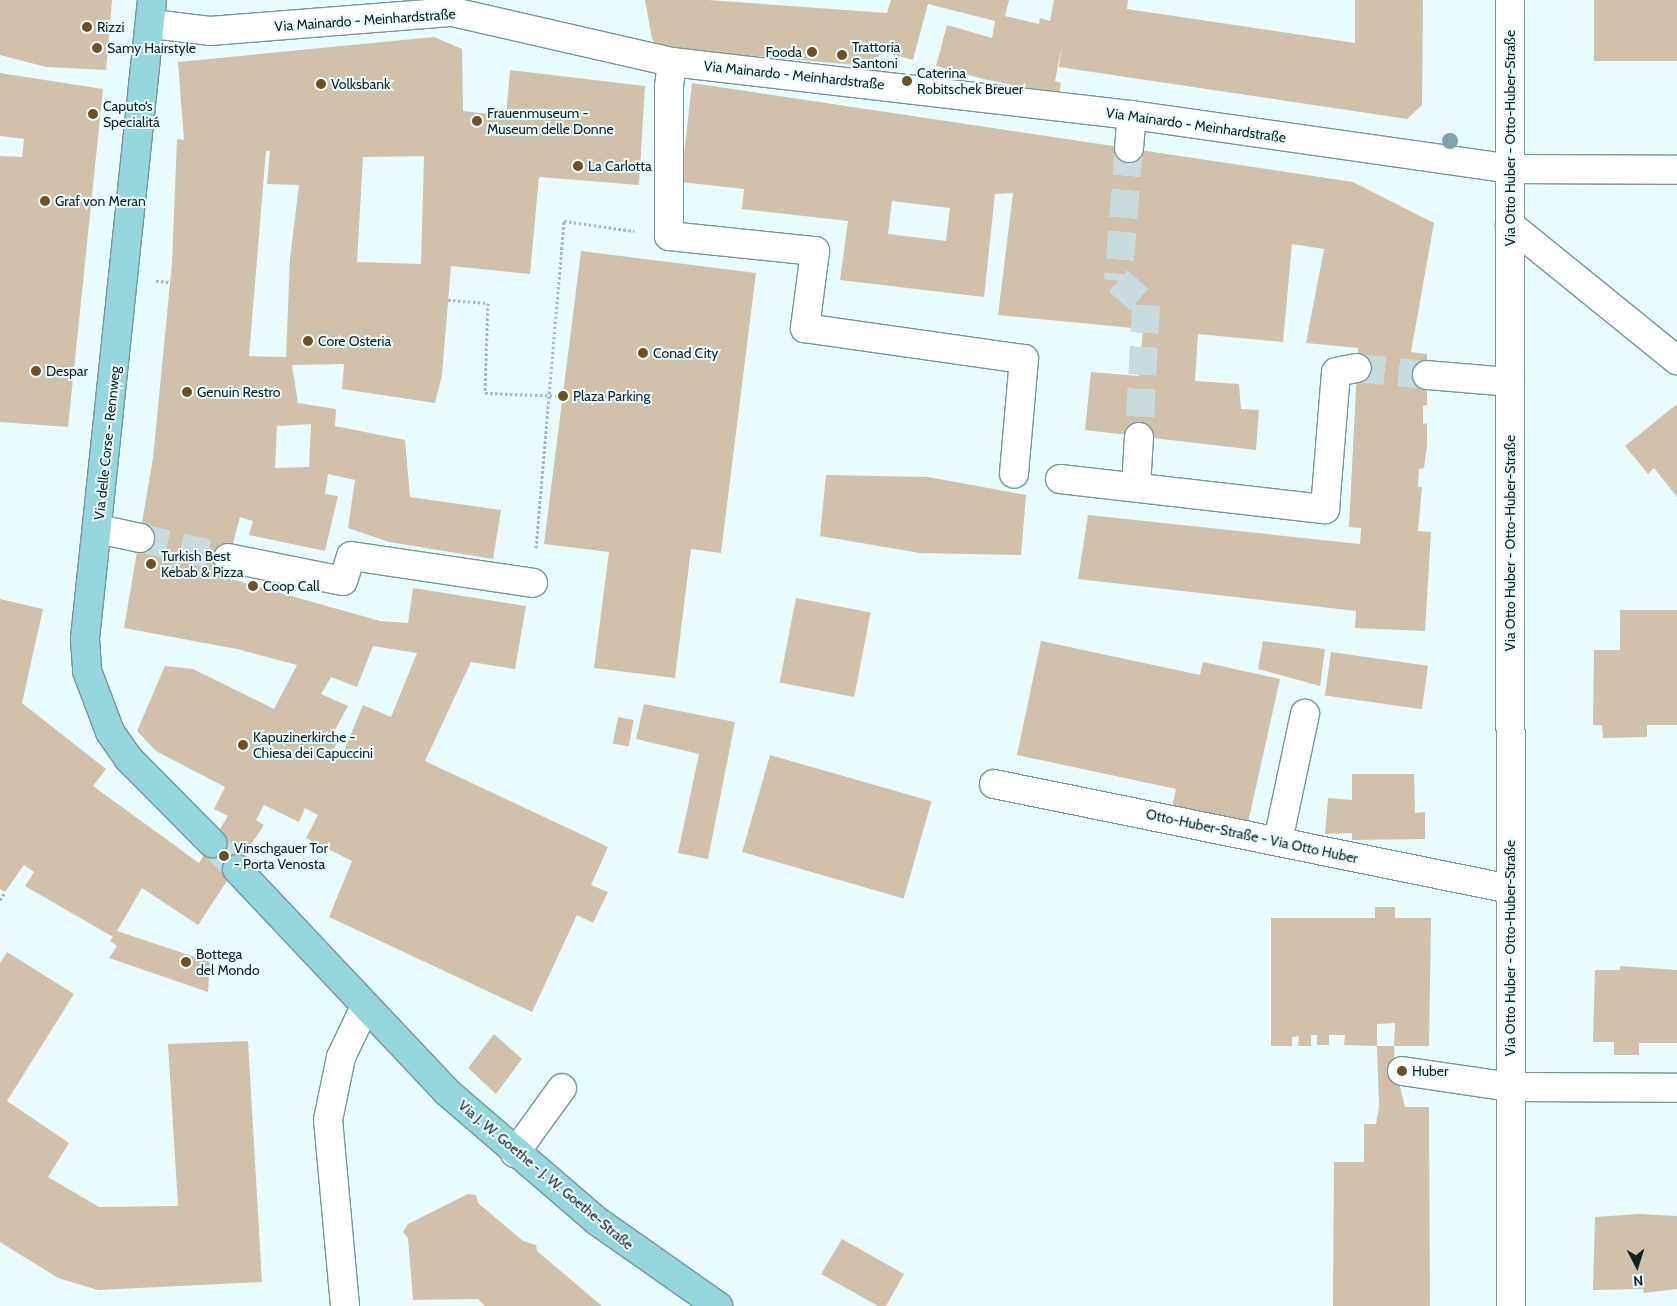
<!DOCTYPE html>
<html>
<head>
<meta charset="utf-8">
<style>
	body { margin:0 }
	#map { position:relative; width:1677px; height:1306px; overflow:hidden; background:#e8fcfe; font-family:Cabin,sans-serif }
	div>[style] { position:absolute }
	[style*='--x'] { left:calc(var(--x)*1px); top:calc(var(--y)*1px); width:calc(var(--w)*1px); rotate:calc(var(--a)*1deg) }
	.building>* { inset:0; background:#d1c1aa; transform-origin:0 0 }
	.minor-tunnel>* { height:28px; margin-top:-14px; transform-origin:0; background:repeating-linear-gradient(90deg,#c8dbdd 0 28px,transparent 0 42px) }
	.major-tunnel>* { height:28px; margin-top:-14px; transform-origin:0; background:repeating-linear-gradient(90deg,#c8dbdd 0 28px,transparent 0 42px) }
	.path>* { height:3px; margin-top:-1.5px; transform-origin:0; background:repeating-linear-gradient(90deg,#a6b8b9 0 2.5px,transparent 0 5px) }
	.roads { filter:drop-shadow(1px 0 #77979a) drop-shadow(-1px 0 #77979a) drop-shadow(0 1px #77979a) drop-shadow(0 -1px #77979a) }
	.minor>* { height:28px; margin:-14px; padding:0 14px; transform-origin:14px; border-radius:14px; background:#fff }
	.major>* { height:28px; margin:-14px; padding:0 14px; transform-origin:14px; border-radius:14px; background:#94d8dd }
	.trees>* { width:16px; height:16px; margin:-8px; border-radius:50%; background:#7ba5a9 }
	.dots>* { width:14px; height:14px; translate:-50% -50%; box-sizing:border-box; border:2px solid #e8fcfe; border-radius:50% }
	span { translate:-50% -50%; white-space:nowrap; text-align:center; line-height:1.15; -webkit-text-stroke:4px #e8fcfe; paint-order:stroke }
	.street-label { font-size:14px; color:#152223 }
	.poi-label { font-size:14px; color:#152223 }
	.left { translate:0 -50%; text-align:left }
	.right { translate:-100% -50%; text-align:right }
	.north { position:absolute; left:1612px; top:1241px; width:50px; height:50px; -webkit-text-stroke:4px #e8fcfe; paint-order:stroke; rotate:175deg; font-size:14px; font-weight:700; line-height:20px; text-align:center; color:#152223 }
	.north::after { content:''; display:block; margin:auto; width:18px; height:22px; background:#152223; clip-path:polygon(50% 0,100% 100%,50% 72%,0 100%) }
</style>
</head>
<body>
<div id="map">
	<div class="building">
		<div style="clip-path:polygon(0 0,112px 0,106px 70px,46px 67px,0 55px)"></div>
		<div style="clip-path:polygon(645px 0,708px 0,887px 13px,891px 0,1009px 0,1005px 16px,1039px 24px,1040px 18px,1050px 21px,1054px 0,1128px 0,1127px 9px,1355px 43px,1355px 0,1423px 0,1422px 105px,1407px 119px,1059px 67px,1062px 45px,1055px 81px,1061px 83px,1059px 94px,983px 79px,936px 66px,947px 25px,992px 38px,995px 21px,928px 4px,913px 60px,880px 51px,877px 67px,658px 47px,652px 39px)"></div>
		<div style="left:1594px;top:0;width:83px;height:61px"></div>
		<div style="clip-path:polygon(evenodd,434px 37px,462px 49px,463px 111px,506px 116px,510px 70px,645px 86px,639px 185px,539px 177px,530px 274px,451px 266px,442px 375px,435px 403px,342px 389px,344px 364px,292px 365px,298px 403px,336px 409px,335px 426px,405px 440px,410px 497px,501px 510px,493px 559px,389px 542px,348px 528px,355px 480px,328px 474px,325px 494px,338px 496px,325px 551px,249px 535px,253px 521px,240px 517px,224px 577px,380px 621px,408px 623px,413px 588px,526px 606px,515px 669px,471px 662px,425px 761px,608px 847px,591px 885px,608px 892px,593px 923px,577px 915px,532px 1012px,329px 917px,352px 861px,306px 838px,318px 815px,305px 808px,299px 822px,264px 805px,256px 820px,264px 825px,198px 925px,142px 888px,117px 931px,210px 962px,208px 992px,109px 958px,117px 946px,110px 941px,113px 937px,25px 886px,34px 872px,24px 865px,5px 892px,0 889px,0 599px,43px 609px,22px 703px,106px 769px,93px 786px,199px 863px,228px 816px,214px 809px,225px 787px,156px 751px,137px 731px,165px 666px,193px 669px,274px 709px,297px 665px,237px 649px,124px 628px,153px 458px,172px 263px,177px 139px,184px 140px,178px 62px,434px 37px,266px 151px,270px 151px,267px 184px,299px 185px,290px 258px,286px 357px,249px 356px,266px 151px,434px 37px,424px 156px,421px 264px,357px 262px,363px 157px,424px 156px,434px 37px,311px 424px,309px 467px,275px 468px,277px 426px,311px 424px,434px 37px,373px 646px,417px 653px,391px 717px,363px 705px,341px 758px,331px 754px,338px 740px,331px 737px,348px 706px,321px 694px,331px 677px,357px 687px,373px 646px)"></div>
		<div style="clip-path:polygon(0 73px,103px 89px,68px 427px,0 422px,0 156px,22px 157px,24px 139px,0 136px)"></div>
		<div style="clip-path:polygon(evenodd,692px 83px,1353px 182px,1434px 223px,1411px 352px,1427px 354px,1427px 405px,1423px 406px,1423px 424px,1427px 423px,1427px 445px,1424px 468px,1419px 469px,1418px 487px,1422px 487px,1418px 531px,1431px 532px,1425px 631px,1355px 628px,1356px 611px,1078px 579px,1088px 515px,1360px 544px,1361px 528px,1349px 527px,1358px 348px,1306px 343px,1324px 249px,1292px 244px,1283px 342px,1198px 334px,1195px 381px,1239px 384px,1241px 409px,1259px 410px,1256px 450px,1085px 430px,1091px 372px,1139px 376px,1143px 329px,998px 315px,1013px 193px,995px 194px,984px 297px,840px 280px,848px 221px,742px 209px,744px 189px,681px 182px,692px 83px,892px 201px,950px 208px,946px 241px,888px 234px,892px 201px)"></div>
		<div style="clip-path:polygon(581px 251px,756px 273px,721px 553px,691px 549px,675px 678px,594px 668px,609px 552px,544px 544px)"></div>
		<div style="clip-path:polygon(1677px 404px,1677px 497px,1654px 468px,1648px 474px,1625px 446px)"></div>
		<div style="clip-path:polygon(826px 475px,928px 477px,1026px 495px,1021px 555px,920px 553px,820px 536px)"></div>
		<div style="left:796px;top:598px;width:76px;height:86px;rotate:11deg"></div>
		<div style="clip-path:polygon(1620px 610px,1677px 610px,1677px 725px,1647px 725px,1647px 737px,1603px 738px,1602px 725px,1593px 725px,1594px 650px,1620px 650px)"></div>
		<div style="clip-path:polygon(1041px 641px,1200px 675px,1203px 662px,1280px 679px,1248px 823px,1172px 807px,1176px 789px,1017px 755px)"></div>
		<div style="clip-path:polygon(1263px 641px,1325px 649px,1320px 686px,1258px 669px)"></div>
		<div style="left:1331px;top:652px;width:98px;height:44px;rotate:8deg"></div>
		<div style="clip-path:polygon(644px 704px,735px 722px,708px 859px,678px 853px,699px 754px,636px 739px)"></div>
		<div style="left:618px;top:717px;width:16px;height:27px;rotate:11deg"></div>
		<div style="left:770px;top:755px;width:168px;height:101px;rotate:16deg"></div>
		<div style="clip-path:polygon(1352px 774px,1414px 774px,1415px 813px,1425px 812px,1425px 839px,1352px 840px,1352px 833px,1325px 834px,1328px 798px,1352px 800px)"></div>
		<div style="clip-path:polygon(1375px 907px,1395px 907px,1395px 918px,1431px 918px,1429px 1046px,1394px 1046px,1395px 1023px,1377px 1024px,1377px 1046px,1344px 1045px,1345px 1035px,1329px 1035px,1329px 1045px,1317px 1045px,1317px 1035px,1311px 1035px,1311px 1046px,1298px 1046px,1299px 1036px,1292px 1037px,1292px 1046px,1271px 1046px,1271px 918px,1375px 918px)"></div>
		<div style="clip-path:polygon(7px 952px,74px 994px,7px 1101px,69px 1143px,48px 1177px,99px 1207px,178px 1206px,168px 1044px,248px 1041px,262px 1282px,98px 1290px,58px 1278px,0 1242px,0 963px)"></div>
		<div style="clip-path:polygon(1620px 966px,1677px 970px,1677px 1043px,1639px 1043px,1639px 1055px,1614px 1055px,1614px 1042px,1593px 1042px,1595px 970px,1620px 970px)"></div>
		<div style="clip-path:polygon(494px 1034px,522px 1059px,496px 1094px,468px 1068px)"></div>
		<div style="clip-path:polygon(1377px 1046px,1394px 1046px,1395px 1066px,1405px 1107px,1429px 1107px,1430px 1306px,1333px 1306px,1334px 1162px,1364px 1162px,1364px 1124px,1376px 1124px,1379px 1107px)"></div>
		<div style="clip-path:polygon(468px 1194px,476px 1195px,478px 1203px,523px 1241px,536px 1245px,537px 1251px,602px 1306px,485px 1306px,478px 1299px,413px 1300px,408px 1238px,403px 1232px,408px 1224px)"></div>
		<div style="clip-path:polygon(1639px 1214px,1677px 1216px,1677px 1289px,1644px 1293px,1643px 1289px,1593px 1290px,1595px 1217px)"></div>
		<div style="clip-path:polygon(842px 1239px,904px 1274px,886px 1306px,878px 1306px,821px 1274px)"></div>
	</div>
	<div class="minor-tunnel">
		<div style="--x:1129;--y:148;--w:133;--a:94.7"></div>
		<div style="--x:1118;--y:281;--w:37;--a:41"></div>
		<div style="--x:1146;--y:305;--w:132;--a:93"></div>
		<div style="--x:1357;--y:368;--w:70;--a:5.7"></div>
		<div style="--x:140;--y:538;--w:90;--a:12.8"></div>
	</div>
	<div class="major-tunnel">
		<div style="--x:212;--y:843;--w:36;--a:46"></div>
	</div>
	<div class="path">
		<div style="--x:156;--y:281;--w:13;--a:4"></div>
		<div style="--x:448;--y:300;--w:40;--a:4.3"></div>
		<div style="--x:488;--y:303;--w:90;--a:91.9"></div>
		<div style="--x:485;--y:393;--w:78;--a:2.2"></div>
		<div style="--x:536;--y:548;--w:328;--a:-85.1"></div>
		<div style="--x:564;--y:221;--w:71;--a:8.1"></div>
		<div style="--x:0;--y:900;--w:9;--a:-58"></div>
	</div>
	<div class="roads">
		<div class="minor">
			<div style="--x:1510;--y:0;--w:1306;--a:89.96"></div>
			<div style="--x:152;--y:24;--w:58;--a:6.9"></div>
			<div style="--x:210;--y:31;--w:244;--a:-4.5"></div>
			<div style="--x:453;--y:12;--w:225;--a:12.9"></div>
			<div style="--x:672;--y:62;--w:463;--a:6.6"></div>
			<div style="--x:1132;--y:115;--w:383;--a:8.1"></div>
			<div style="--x:1511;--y:169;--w:166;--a:0.3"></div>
			<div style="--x:672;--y:62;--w:25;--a:97"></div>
			<div style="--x:669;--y:87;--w:149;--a:90"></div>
			<div style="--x:669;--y:236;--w:147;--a:5.9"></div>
			<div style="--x:815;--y:251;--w:78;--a:97.4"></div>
			<div style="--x:805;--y:328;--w:221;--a:8.1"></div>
			<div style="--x:1024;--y:359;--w:115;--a:95"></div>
			<div style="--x:1129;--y:148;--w:33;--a:-85"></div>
			<div style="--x:1510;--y:225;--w:215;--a:39"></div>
			<div style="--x:1427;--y:375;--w:83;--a:4.8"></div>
			<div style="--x:1060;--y:479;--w:267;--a:6.5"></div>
			<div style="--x:1325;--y:509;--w:137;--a:-85.4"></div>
			<div style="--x:1336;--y:372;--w:21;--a:-11"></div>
			<div style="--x:1136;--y:487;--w:50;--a:-86.6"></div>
			<div style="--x:98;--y:529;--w:43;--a:12.1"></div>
			<div style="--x:228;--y:558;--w:117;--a:11.3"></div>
			<div style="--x:343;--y:581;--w:26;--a:-72"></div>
			<div style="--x:351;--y:556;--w:184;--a:8.4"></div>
			<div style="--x:994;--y:784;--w:527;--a:11.5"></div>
			<div style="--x:1278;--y:841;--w:130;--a:-78"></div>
			<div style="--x:1402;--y:1071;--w:109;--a:8.4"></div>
			<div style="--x:1510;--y:1087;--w:167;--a:0.3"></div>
			<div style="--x:515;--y:1153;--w:80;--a:-54.1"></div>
			<div style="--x:345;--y:1306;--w:187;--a:-95.2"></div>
			<div style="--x:328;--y:1120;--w:64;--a:-78.3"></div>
			<div style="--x:341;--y:1057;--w:55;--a:-64.4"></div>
		</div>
		<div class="major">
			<div style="--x:152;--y:0;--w:643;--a:95.99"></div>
			<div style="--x:85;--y:639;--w:32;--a:86"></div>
			<div style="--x:87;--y:671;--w:65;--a:69.3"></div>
			<div style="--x:110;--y:732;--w:32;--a:55"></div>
			<div style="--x:128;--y:758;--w:120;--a:45.3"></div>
			<div style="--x:237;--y:869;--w:306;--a:46.7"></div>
			<div style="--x:447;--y:1092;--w:198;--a:40.7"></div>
			<div style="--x:597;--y:1221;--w:148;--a:35.1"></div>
		</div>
	</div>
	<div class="trees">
		<div style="left:1450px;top:141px"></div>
	</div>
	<div class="dots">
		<div style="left:87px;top:27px;background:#6d5124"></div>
		<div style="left:97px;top:48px;background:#6d5124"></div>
		<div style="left:812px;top:52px;background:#6d5124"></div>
		<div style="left:842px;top:55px;background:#6d5124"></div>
		<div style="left:907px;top:81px;background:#6d5124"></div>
		<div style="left:321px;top:84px;background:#6d5124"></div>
		<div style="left:93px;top:114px;background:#6d5124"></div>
		<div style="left:477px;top:121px;background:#6d5124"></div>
		<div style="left:578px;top:166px;background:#6d5124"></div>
		<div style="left:45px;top:201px;background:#6d5124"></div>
		<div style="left:308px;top:341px;background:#6d5124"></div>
		<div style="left:643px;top:353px;background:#6d5124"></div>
		<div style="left:36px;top:371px;background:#6d5124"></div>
		<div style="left:187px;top:392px;background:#6d5124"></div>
		<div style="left:563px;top:396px;background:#6d5124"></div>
		<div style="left:151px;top:564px;background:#6d5124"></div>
		<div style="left:253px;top:586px;background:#6d5124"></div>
		<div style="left:243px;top:745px;background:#6d5124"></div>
		<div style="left:224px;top:856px;background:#6d5124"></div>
		<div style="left:186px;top:962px;background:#6d5124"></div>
		<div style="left:1402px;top:1071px;background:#6d5124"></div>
	</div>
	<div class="street-label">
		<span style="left:365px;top:20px;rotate:-4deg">Via Mainardo - Meinhardstraße</span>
		<span style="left:794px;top:75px;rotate:6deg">Via Mainardo - Meinhardstraße</span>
		<span style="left:1196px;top:125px;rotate:8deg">Via Mainardo - Meinhardstraße</span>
		<span style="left:1510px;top:138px;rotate:-90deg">Via Otto Huber - Otto-Huber-Straße</span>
		<span style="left:107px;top:443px;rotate:-84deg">Via delle Corse - Rennweg</span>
		<span style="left:1510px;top:543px;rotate:-90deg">Via Otto Huber - Otto-Huber-Straße</span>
		<span style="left:1252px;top:836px;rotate:12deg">Otto-Huber-Straße - Via Otto Huber</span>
		<span style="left:1510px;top:948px;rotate:-90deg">Via Otto Huber - Otto-Huber-Straße</span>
		<span style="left:546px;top:1175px;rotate:40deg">Via J. W. Goethe - J. W. Goethe-Straße</span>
	</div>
	<div class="poi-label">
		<span class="left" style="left:97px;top:27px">Rizzi</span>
		<span class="left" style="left:852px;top:55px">Trattoria<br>Santoni</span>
		<span class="left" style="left:107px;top:48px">Samy Hairstyle</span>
		<span class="right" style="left:802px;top:52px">Fooda</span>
		<span class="left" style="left:917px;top:81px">Caterina<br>Robitschek Breuer</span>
		<span class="left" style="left:331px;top:84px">Volksbank</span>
		<span class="left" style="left:103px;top:114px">Caputo‘s<br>Specialitá</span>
		<span class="left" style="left:487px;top:121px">Frauenmuseum -<br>Museum delle Donne</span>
		<span class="left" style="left:588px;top:166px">La Carlotta</span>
		<span class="left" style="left:55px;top:201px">Graf von Meran</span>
		<span class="left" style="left:318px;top:341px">Core Osteria</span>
		<span class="left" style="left:653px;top:353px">Conad City</span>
		<span class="left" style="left:46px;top:371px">Despar</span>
		<span class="left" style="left:197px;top:392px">Genuin Restro</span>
		<span class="left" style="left:573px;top:396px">Plaza Parking</span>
		<span class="left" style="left:161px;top:564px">Turkish Best<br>Kebab &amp; Pizza</span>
		<span class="left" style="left:263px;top:586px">Coop Call</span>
		<span class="left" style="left:253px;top:745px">Kapuzinerkirche -<br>Chiesa dei Capuccini</span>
		<span class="left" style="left:234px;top:856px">Vinschgauer Tor<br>- Porta Venosta</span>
		<span class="left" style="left:196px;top:962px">Bottega<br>del Mondo</span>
		<span class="left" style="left:1412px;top:1071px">Huber</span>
	</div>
	<div class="north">N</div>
</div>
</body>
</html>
